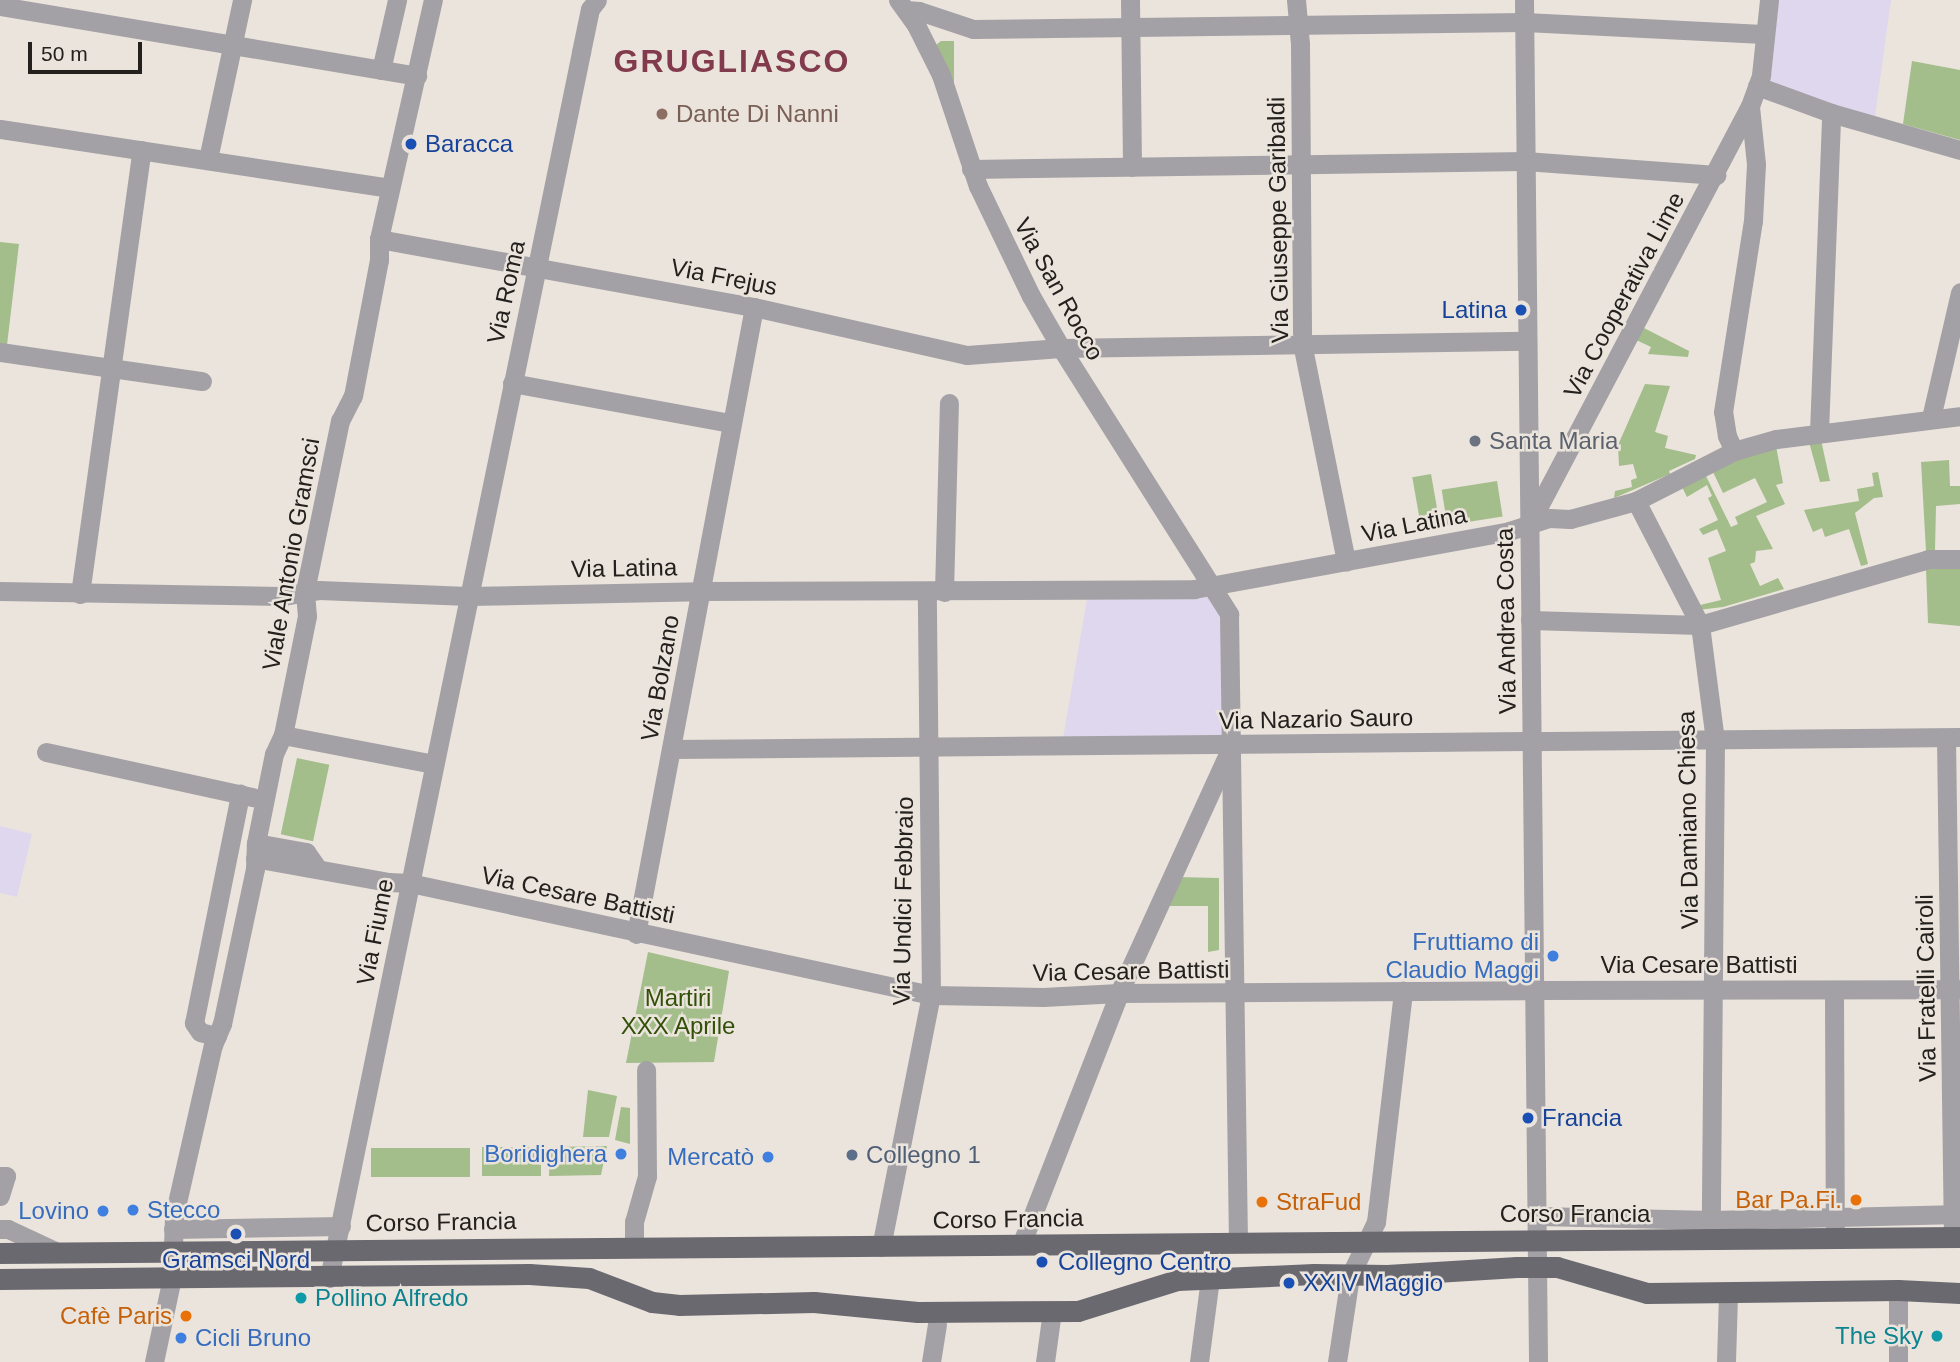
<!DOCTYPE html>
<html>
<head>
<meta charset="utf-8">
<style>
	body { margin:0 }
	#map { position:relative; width:1960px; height:1362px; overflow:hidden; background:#ebe4dc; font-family:Arial,sans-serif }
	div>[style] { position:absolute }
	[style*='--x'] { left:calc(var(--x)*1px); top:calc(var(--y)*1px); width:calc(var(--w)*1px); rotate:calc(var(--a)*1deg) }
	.industrial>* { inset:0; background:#dfd7ed }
	.green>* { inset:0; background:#a3bd8b; transform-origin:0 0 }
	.minor>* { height:19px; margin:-9.5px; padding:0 9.5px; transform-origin:9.5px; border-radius:9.5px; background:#a3a1a5 }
	.major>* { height:21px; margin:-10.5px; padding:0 10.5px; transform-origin:10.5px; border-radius:10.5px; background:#6b6970 }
	.dots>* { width:19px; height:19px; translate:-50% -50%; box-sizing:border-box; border:4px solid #ebe4dc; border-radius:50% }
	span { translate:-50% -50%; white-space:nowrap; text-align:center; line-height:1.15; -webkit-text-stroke:5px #ebe4dc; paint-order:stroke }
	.education-label { font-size:24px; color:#785e54 }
	.left { translate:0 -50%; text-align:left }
	.transit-label { font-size:24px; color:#164399 }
	.right { translate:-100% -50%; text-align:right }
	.street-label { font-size:24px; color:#23201d }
	.worship-label { font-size:24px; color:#5b616d }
	.shop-label { font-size:24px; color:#366cbe }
	.park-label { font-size:24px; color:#335009 }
	.service-label { font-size:24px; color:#4e5e75 }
	.food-label { font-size:24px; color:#c56008 }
	.culture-label { font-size:24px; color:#0d838f }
	.district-label { font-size:32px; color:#823b4c; font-weight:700; letter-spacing:2px }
	.scale { position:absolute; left:28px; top:42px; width:114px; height:32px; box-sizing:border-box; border:4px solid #23201d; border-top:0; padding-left:9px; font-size:21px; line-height:24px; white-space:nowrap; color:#23201d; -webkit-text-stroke:5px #ebe4dc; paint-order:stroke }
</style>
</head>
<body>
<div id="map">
	<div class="industrial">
		<div style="clip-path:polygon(1771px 0,1891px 0,1874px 124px,1759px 86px)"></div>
		<div style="clip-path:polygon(1210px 588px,1224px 606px,1230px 742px,1062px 744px,1088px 593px)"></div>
		<div style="clip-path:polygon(0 826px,32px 834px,17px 897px,0 893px)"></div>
	</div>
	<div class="green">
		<div style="clip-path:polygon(941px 41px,954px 41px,954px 87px,936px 45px)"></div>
		<div style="clip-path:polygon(1912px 61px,1960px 70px,1960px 140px,1903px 124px)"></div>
		<div style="clip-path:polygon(0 242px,19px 244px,7px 345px,0 343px)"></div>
		<div style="clip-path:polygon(1640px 326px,1689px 351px,1688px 357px,1648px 354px,1651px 347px,1634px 339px)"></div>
		<div style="clip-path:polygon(1645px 384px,1670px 386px,1655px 432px,1668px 436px,1665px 448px,1696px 455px,1695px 459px,1669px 471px,1670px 474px,1614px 498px,1615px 491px,1632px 487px,1631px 480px,1637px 478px,1633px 464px,1619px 466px,1618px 445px)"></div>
		<div style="clip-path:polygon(1821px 440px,1830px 481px,1820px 482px,1809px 442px)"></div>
		<div style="clip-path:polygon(1776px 446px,1783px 483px,1776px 485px,1785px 504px,1756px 516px,1773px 549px,1756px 551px,1755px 562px,1750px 564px,1760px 586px,1778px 578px,1784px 589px,1723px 607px,1698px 610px,1696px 606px,1721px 600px,1708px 558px,1726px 551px,1717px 529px,1703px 535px,1699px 529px,1718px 520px,1708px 498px,1712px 496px,1707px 485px,1687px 497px,1682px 487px,1706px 476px,1731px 527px,1738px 524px,1735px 517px,1767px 502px,1755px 478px,1723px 493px,1713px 472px,1734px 460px)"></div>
		<div style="clip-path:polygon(1949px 460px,1950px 486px,1960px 486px,1960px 504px,1936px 506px,1935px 551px,1926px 551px,1921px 462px)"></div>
		<div style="clip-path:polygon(1878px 472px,1883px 497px,1874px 498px,1855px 513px,1868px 564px,1861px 566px,1849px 529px,1825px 537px,1822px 528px,1813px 532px,1804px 510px,1859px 501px,1857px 489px,1874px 486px,1872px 473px)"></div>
		<div style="left:1431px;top:474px;width:40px;height:19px;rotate:80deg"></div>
		<div style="left:1497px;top:481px;width:36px;height:56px;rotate:81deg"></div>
		<div style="clip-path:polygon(1960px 566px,1960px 626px,1928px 623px,1926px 569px)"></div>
		<div style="left:297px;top:758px;width:33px;height:78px;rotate:12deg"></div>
		<div style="clip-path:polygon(1176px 877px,1219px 878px,1219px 950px,1208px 952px,1208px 906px,1164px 906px)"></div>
		<div style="clip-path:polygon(648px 952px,729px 971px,714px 1062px,626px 1063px)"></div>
		<div style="clip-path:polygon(588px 1090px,617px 1096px,609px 1137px,583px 1137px)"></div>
		<div style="clip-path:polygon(621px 1107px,630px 1108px,630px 1144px,615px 1140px)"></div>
		<div style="clip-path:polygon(607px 1146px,601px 1175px,549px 1176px,550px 1147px)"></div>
		<div style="left:541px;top:1147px;width:29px;height:59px;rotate:90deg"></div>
		<div style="left:470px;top:1148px;width:29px;height:99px;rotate:90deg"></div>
	</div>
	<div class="minor">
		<div style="--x:898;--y:0;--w:31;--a:54"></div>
		<div style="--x:916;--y:25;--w:56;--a:63.4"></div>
		<div style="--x:941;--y:75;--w:117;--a:71.6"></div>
		<div style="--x:978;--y:186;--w:122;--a:64.3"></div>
		<div style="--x:1031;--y:296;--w:60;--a:60"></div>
		<div style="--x:1061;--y:348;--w:315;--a:57.7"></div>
		<div style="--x:1229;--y:614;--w:628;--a:89.18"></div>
		<div style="--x:1130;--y:0;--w:167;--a:89.3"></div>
		<div style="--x:1296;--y:0;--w:44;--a:84.8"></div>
		<div style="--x:1300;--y:44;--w:299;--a:89.6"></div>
		<div style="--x:1302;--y:343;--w:223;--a:78.6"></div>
		<div style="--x:1524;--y:0;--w:1362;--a:89.41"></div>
		<div style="--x:0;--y:6;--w:423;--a:9.5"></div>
		<div style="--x:906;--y:10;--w:13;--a:4"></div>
		<div style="--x:919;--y:11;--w:57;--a:18.4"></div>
		<div style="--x:973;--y:29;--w:552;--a:-0.73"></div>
		<div style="--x:1525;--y:22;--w:238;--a:2.9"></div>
		<div style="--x:381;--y:70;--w:72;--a:-77.1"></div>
		<div style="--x:1757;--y:86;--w:79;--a:20"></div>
		<div style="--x:1831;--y:113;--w:134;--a:16"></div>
		<div style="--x:0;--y:129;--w:393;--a:8.6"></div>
		<div style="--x:208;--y:159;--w:163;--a:-77.9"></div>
		<div style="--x:971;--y:169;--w:554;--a:-0.83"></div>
		<div style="--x:1525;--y:161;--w:192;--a:4.2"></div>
		<div style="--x:379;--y:239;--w:381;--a:10.3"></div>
		<div style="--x:754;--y:307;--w:218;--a:12.7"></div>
		<div style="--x:967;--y:355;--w:94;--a:-4.3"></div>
		<div style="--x:1061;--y:348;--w:466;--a:-0.9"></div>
		<div style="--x:0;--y:352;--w:204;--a:8.2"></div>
		<div style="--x:512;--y:383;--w:223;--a:10.4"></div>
		<div style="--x:1931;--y:418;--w:129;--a:-77"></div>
		<div style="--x:1819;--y:432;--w:319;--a:-87.8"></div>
		<div style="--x:1734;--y:451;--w:17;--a:-115"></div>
		<div style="--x:1727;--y:436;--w:24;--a:-99"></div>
		<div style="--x:1723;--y:412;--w:193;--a:-81.1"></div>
		<div style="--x:1753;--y:221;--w:57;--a:-87"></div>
		<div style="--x:1756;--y:164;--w:57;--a:-96"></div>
		<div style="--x:1636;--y:501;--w:140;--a:62.7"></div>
		<div style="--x:1700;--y:625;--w:117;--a:82.6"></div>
		<div style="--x:1715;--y:741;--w:498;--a:90.5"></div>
		<div style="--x:1530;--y:523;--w:471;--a:-62.2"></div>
		<div style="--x:1750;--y:106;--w:33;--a:-70"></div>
		<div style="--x:1761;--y:75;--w:75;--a:-83.9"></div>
		<div style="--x:0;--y:591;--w:282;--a:1"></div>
		<div style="--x:282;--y:596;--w:37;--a:-9"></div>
		<div style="--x:319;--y:590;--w:149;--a:2.3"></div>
		<div style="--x:468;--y:596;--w:231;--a:-1.2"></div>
		<div style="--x:699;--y:591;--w:495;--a:-0.2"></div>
		<div style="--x:1194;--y:589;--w:320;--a:-10.4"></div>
		<div style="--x:1509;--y:531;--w:42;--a:-18"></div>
		<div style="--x:1549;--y:518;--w:21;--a:3"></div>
		<div style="--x:1570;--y:519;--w:68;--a:-15.3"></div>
		<div style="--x:1636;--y:501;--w:110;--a:-27"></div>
		<div style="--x:1734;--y:451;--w:44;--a:-15.9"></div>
		<div style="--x:1776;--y:439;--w:185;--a:-7.1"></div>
		<div style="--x:944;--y:592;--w:189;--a:-88.5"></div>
		<div style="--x:80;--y:594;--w:448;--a:-82.1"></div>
		<div style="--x:1530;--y:620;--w:170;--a:1.7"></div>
		<div style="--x:1700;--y:625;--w:237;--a:-16.1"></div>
		<div style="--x:1928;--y:559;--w:32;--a:0"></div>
		<div style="--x:283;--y:735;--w:154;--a:10.9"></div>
		<div style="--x:1946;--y:738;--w:499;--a:89.2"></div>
		<div style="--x:673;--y:749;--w:1287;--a:-0.53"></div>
		<div style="--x:46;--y:752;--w:212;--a:12.3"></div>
		<div style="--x:256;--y:843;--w:51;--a:10.2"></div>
		<div style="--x:306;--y:852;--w:19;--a:55"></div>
		<div style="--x:255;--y:858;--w:136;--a:10.2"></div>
		<div style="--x:389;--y:882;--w:21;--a:3"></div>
		<div style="--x:410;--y:883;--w:533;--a:12.13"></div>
		<div style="--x:931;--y:995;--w:112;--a:1"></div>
		<div style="--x:1043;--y:997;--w:76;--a:-3"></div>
		<div style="--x:1119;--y:993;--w:415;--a:-0.4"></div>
		<div style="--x:1534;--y:990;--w:426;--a:-0.1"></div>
		<div style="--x:636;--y:934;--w:638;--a:-79.34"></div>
		<div style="--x:1834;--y:990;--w:237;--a:89.8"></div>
		<div style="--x:217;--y:1036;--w:17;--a:-167"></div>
		<div style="--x:200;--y:1032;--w:11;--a:-124"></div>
		<div style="--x:194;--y:1023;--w:234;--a:-78.6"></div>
		<div style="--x:0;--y:1176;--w:6;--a:0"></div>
		<div style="--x:6;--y:1176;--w:21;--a:107"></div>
		<div style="--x:1538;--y:1216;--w:174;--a:1.3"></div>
		<div style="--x:1712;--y:1220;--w:248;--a:-1.4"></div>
		<div style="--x:0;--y:1229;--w:8;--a:0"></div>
		<div style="--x:8;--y:1229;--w:54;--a:25.1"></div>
		<div style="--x:173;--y:1229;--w:168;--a:-1"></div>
		<div style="--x:1021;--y:1245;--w:270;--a:-68.7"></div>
		<div style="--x:1119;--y:993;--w:265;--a:-65.5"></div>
		<div style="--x:634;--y:1247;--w:25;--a:-90"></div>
		<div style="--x:634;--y:1222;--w:48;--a:-74.2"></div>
		<div style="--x:647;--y:1176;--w:106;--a:-90.5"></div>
		<div style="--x:881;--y:1247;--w:257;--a:-78.8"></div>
		<div style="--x:931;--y:995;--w:403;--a:-90.6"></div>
		<div style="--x:329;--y:1278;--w:1252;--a:-78.38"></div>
		<div style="--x:581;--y:52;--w:44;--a:-78.2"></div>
		<div style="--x:590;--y:9;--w:11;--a:-52"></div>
		<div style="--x:1898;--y:1290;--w:72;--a:90"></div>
		<div style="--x:154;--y:1362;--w:87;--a:-78"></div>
		<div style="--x:172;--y:1277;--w:61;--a:-88.1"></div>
		<div style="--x:174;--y:1216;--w:175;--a:-77.2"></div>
		<div style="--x:213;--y:1045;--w:23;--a:-67"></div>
		<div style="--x:222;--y:1024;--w:158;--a:-78"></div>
		<div style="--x:255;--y:869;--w:26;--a:-88"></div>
		<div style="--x:256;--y:843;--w:91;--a:-78.6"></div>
		<div style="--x:274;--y:754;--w:21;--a:-65"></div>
		<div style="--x:283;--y:735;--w:121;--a:-78.6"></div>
		<div style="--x:307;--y:616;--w:25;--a:-95"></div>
		<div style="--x:305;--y:591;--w:174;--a:-78.4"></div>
		<div style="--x:340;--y:421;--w:28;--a:-63"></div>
		<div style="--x:353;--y:396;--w:138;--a:-79.2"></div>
		<div style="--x:379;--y:260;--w:21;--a:-90"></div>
		<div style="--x:379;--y:239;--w:245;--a:-77.3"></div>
		<div style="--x:931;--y:1362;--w:38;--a:-81"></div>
		<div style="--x:1045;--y:1362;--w:51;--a:-82.2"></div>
		<div style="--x:1199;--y:1362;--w:84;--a:-82.5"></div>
		<div style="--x:1337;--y:1362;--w:87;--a:-81.4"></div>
		<div style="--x:1350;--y:1276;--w:60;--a:-64.3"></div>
		<div style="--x:1376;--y:1222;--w:233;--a:-83.3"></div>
		<div style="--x:1726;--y:1362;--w:69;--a:-88.3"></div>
	</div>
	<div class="major">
		<div style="--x:0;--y:1253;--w:1960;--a:-0.47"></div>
		<div style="--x:0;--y:1279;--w:529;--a:-0.54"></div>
		<div style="--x:529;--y:1274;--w:60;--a:3.8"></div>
		<div style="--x:589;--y:1278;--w:67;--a:20.9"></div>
		<div style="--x:652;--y:1302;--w:27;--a:6"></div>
		<div style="--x:679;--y:1305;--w:135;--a:-1.3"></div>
		<div style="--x:814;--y:1302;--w:104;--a:5.5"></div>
		<div style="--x:918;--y:1312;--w:160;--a:-0.4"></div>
		<div style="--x:1078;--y:1311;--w:104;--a:-17.4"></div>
		<div style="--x:1177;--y:1280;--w:137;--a:-2.5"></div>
		<div style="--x:1314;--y:1274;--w:73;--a:0.8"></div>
		<div style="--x:1387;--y:1275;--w:130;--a:-3.5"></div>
		<div style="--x:1517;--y:1267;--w:40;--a:0"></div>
		<div style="--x:1557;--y:1267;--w:94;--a:16.1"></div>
		<div style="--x:1647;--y:1293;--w:251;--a:-0.7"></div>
		<div style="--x:1898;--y:1290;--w:62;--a:2.8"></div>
	</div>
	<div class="dots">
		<div style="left:662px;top:114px;background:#8d6e63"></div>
		<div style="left:411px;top:144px;background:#1a4fb4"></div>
		<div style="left:1521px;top:310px;background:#1a4fb4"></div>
		<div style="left:1475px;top:441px;background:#6b7280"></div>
		<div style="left:1553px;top:956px;background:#3f7fe0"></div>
		<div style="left:1528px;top:1118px;background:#1a4fb4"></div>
		<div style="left:621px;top:1154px;background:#3f7fe0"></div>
		<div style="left:852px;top:1155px;background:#5c6f8a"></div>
		<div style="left:768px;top:1157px;background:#3f7fe0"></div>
		<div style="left:1856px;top:1200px;background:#e8710a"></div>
		<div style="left:1262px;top:1202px;background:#e8710a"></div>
		<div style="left:133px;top:1210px;background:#3f7fe0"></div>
		<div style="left:103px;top:1211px;background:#3f7fe0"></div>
		<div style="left:236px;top:1234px;background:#1a4fb4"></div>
		<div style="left:1042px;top:1262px;background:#1a4fb4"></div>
		<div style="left:1289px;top:1283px;background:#1a4fb4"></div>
		<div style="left:301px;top:1298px;background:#0f9aa8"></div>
		<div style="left:186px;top:1316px;background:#e8710a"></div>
		<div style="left:1937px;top:1336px;background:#0f9aa8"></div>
		<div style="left:181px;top:1338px;background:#3f7fe0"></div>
	</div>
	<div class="education-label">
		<span class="left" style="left:676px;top:114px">Dante Di Nanni</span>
	</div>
	<div class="transit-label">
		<span class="left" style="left:425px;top:144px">Baracca</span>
		<span class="right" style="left:1507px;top:310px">Latina</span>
		<span class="left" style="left:1542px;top:1118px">Francia</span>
		<span style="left:236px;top:1260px">Gramsci Nord</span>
		<span class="left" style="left:1058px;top:1262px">Collegno Centro</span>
		<span class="left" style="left:1303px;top:1283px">XXIV Maggio</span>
	</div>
	<div class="street-label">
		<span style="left:1278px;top:220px;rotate:-91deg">Via Giuseppe Garibaldi</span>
		<span style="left:724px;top:277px;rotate:11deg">Via Frejus</span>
		<span style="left:1059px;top:289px;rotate:61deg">Via San Rocco</span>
		<span style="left:506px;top:292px;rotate:-78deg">Via Roma</span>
		<span style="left:1624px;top:295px;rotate:-62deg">Via Cooperativa Lime</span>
		<span style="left:1414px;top:524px;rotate:-11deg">Via Latina</span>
		<span style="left:291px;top:554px;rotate:-80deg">Viale Antonio Gramsci</span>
		<span style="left:624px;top:568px;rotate:-1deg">Via Latina</span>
		<span style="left:1506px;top:621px;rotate:-91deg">Via Andrea Costa</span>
		<span style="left:660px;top:678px;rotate:-80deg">Via Bolzano</span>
		<span style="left:1316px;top:719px;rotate:-1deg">Via Nazario Sauro</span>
		<span style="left:1688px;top:820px;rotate:-91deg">Via Damiano Chiesa</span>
		<span style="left:578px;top:895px;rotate:12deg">Via Cesare Battisti</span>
		<span style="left:903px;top:901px;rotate:-89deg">Via Undici Febbraio</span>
		<span style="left:375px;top:932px;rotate:-79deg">Via Fiume</span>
		<span style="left:1699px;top:965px">Via Cesare Battisti</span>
		<span style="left:1131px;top:971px;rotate:-1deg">Via Cesare Battisti</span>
		<span style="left:1926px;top:988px;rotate:-91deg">Via Fratelli Cairoli</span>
		<span style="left:1575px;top:1214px">Corso Francia</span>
		<span style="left:1008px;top:1219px;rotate:-1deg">Corso Francia</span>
		<span style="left:441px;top:1222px;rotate:-1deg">Corso Francia</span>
	</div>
	<div class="worship-label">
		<span class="left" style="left:1489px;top:441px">Santa Maria</span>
	</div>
	<div class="shop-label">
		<span class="right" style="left:1539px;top:956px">Fruttiamo di<br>Claudio Maggi</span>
		<span class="right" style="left:607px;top:1154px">Boridighera</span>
		<span class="right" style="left:754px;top:1157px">Mercatò</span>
		<span class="left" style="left:147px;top:1210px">Stecco</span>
		<span class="right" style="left:89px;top:1211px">Lovino</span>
		<span class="left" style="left:195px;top:1338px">Cicli Bruno</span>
	</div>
	<div class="park-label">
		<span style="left:678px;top:1012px">Martiri<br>XXX Aprile</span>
	</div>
	<div class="service-label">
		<span class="left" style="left:866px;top:1155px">Collegno 1</span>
	</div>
	<div class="food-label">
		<span class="right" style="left:1842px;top:1200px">Bar Pa.Fi.</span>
		<span class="left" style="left:1276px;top:1202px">StraFud</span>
		<span class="right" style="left:172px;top:1316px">Cafè Paris</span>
	</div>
	<div class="culture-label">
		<span class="left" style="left:315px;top:1298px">Pollino Alfredo</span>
		<span class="right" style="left:1923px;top:1336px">The Sky</span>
	</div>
	<div class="district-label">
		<span style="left:732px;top:61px">GRUGLIASCO</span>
	</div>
	<div class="scale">50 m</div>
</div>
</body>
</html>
